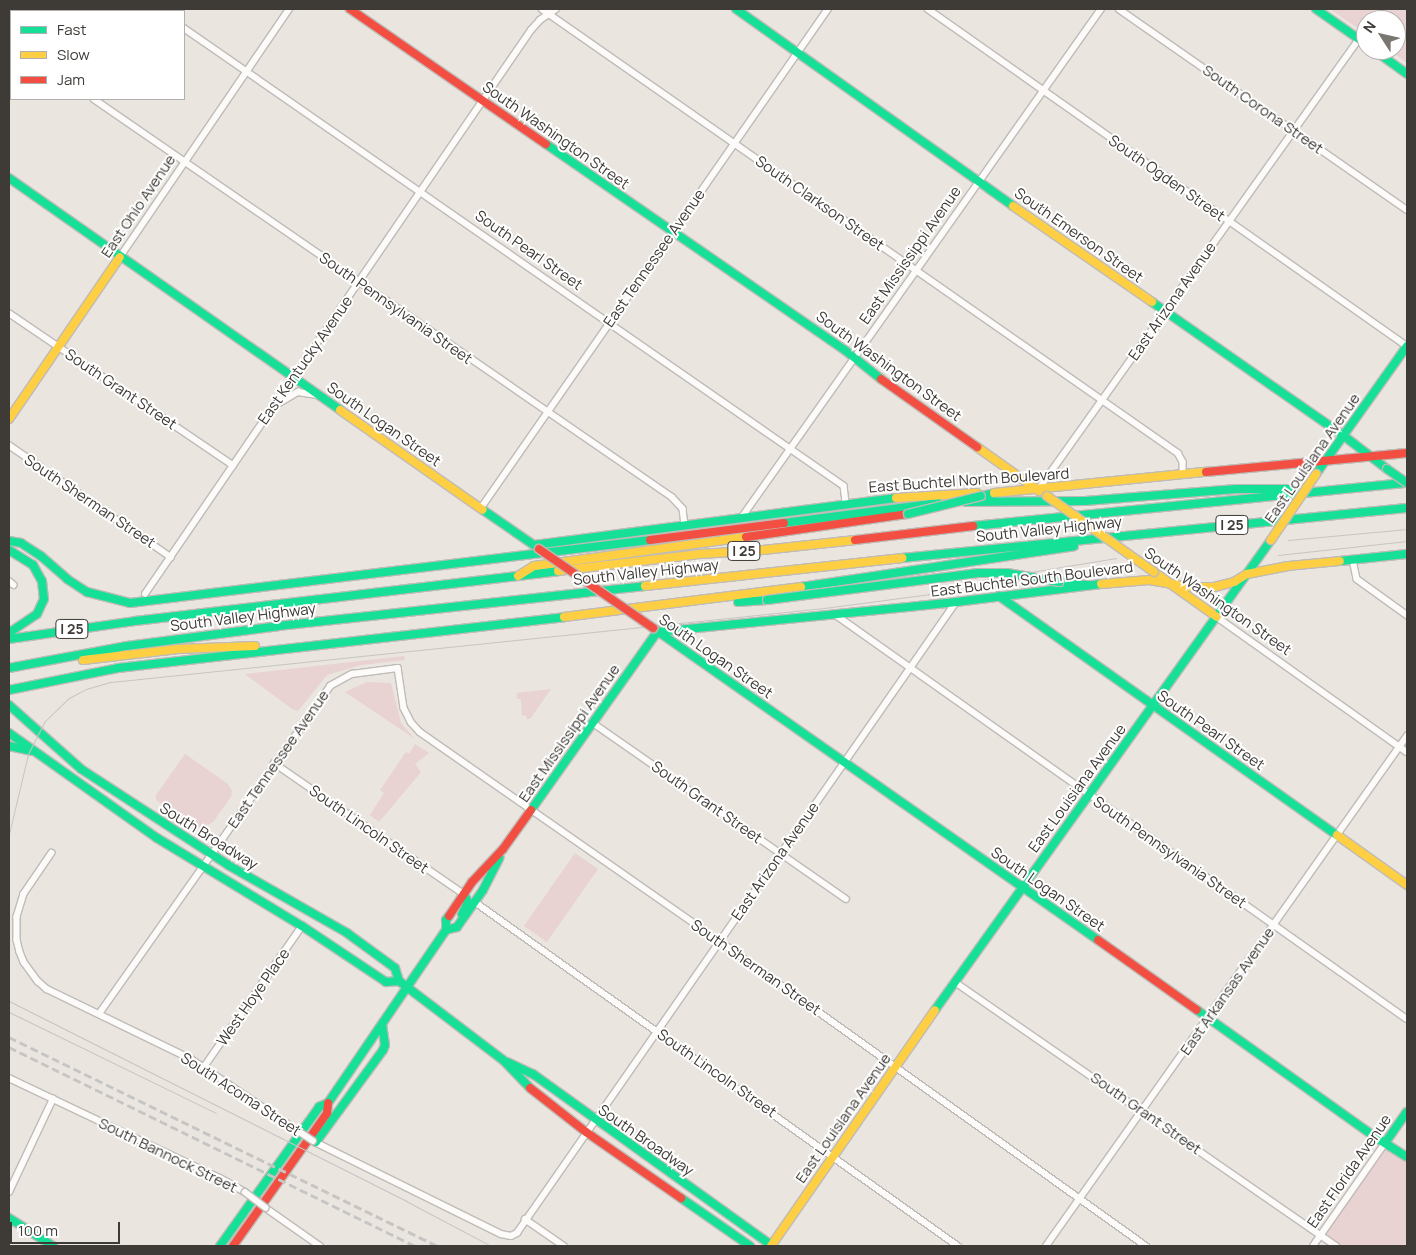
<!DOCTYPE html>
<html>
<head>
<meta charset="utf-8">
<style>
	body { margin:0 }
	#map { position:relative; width:1416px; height:1255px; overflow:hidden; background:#eae5df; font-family:Manrope,sans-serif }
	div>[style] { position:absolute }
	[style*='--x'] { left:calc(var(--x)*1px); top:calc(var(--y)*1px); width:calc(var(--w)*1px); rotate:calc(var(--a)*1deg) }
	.green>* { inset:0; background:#e8d2d2; transform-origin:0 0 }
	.roads { filter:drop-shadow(1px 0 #bfbbb7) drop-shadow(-1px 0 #bfbbb7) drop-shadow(0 1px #bfbbb7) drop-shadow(0 -1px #bfbbb7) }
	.street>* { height:5.5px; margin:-2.75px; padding:0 2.75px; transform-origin:2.75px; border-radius:2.75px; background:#fcfbfa }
	.fast>* { height:8px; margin:-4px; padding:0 4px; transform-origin:4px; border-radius:4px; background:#16e098 }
	.slow>* { height:8px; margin:-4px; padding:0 4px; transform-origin:4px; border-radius:4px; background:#ffcf43 }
	.jam>* { height:8px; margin:-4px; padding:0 4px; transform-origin:4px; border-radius:4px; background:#f24e42 }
	.tram>* { height:1px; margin:-0.5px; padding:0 0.5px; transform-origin:0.5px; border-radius:0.5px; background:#c6c5c3 }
	.rail>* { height:2.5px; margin-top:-1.25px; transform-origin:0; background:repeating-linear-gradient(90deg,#c6c5c3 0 8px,transparent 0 12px) }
	.bridges { filter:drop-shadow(1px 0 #bfbbb7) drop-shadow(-1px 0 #bfbbb7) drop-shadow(0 1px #bfbbb7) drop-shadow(0 -1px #bfbbb7) }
	.street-bridge>* { height:5.5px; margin:-2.75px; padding:0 2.75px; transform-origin:2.75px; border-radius:2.75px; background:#fcfbfa }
	.fast-bridge>* { height:8px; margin:-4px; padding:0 4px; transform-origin:4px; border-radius:4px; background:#16e098 }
	.slow-bridge>* { height:8px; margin:-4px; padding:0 4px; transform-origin:4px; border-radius:4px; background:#ffcf43 }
	.jam-bridge>* { height:8px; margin:-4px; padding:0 4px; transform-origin:4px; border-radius:4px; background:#f24e42 }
	span { translate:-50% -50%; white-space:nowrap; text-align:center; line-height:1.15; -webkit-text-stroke:4px #fff; paint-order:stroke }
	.shield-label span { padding:1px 4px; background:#fff; border:1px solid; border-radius:4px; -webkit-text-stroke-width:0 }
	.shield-label { font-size:14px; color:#3e3a36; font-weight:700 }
	.street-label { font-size:15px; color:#3e3a36 }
	.frame { position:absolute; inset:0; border:10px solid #3e3a36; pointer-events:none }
	.legend { position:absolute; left:10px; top:10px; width:175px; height:90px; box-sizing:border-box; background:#fff; border:1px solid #b2b0af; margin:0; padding:6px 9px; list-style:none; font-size:15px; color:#3e3a36 }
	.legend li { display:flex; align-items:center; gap:10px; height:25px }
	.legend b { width:25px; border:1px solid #b2b0af }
	.north { position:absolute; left:1356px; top:10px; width:50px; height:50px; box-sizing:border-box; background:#fff; border:1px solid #b2b0af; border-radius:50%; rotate:305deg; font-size:14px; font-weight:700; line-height:20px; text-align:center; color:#3e3a36 }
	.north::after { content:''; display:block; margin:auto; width:18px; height:22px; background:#7a7671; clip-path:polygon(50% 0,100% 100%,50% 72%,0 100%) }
	.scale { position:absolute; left:10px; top:1222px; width:110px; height:22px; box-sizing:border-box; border:2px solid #3e3a36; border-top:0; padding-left:6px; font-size:15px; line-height:18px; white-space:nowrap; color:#3e3a36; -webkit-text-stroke:4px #fff; paint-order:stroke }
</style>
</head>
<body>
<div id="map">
	<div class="green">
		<div style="clip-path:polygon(1330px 9px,1407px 9px,1407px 63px,1389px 50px,1396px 50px,1396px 20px,1366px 20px,1366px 34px)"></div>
		<div style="clip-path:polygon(404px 656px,405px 660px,361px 665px,327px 675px,298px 711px,292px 709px,245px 674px)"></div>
		<div style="clip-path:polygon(367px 682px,391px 683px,401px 723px,415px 739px,345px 692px)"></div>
		<div style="clip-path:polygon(551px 689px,530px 719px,527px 719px,526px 715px,522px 716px,521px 699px,517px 699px,517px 693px)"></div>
		<div style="clip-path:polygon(415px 744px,429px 753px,415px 764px,421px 772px,379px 822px,370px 815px,384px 793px,380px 790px,406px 752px,409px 754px)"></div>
		<div style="clip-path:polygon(185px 754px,228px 784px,232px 791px,231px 797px,213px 822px,202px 828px,194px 827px,156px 800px,156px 795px)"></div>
		<div style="left:575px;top:853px;width:28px;height:89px;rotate:35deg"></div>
		<div style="clip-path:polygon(1385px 1143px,1407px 1158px,1407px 1246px,1337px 1246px,1321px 1235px)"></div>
	</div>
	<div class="roads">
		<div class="street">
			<div style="--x:156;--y:9;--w:4;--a:27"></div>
			<div style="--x:542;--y:9;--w:776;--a:34.92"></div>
			<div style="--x:1178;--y:453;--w:10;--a:61"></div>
			<div style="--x:1183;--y:462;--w:12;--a:90"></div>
			<div style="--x:928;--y:9;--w:586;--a:35.13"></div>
			<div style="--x:1119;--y:9;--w:351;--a:34.9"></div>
			<div style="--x:184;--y:28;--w:803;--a:34.76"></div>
			<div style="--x:844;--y:486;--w:17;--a:83"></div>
			<div style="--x:9;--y:40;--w:2;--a:27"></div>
			<div style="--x:94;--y:99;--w:702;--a:34.55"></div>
			<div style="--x:672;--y:497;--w:16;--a:47"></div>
			<div style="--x:683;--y:509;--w:16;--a:83"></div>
			<div style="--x:120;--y:257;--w:300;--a:-55.7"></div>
			<div style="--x:9;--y:313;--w:271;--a:34.2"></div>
			<div style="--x:276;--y:405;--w:26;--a:-31"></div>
			<div style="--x:298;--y:392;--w:19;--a:9"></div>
			<div style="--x:9;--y:445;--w:197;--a:34.7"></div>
			<div style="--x:1038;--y:490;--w:554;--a:-54.56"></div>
			<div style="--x:481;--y:508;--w:608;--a:-55.19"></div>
			<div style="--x:742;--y:517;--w:622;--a:-54.75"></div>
			<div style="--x:1353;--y:560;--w:19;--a:78"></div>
			<div style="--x:1357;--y:579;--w:62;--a:35.8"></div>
			<div style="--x:9;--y:581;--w:6;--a:39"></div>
			<div style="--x:145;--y:594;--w:683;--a:-55.61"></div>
			<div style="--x:531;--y:30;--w:13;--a:-48"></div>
			<div style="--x:540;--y:20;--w:19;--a:-35"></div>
			<div style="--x:836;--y:615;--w:699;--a:35.28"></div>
			<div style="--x:1217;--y:617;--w:233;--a:35.4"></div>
			<div style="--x:593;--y:723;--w:308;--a:34.8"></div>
			<div style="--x:274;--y:763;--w:231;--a:34.6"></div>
			<div style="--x:52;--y:853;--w:50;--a:124.3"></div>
			<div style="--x:24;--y:894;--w:24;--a:107"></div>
			<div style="--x:17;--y:917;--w:23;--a:90"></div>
			<div style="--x:17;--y:940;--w:12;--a:76"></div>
			<div style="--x:20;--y:952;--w:11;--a:68"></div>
			<div style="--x:24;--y:962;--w:24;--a:54"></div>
			<div style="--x:38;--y:981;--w:12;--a:42"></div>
			<div style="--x:47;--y:989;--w:160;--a:25.9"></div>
			<div style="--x:191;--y:1059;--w:124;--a:33.8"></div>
			<div style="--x:475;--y:902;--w:593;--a:35.46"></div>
			<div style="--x:955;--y:982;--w:464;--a:34.7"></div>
			<div style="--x:99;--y:1014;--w:401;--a:-54.8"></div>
			<div style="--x:330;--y:686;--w:25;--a:-29"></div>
			<div style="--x:352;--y:674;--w:46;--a:-7.4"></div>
			<div style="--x:398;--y:668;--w:40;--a:81.5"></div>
			<div style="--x:404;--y:708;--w:16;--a:63"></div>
			<div style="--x:411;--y:722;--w:13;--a:48"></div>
			<div style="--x:420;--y:732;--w:376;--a:34.9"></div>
			<div style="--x:728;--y:947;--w:514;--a:35.58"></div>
			<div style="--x:204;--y:1067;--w:172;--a:-55.2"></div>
			<div style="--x:9;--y:1078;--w:233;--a:25.4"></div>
			<div style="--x:220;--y:1178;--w:29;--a:29"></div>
			<div style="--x:313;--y:1141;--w:210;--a:26.3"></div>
			<div style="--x:501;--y:1234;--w:10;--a:11"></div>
			<div style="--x:511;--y:1236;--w:7;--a:-27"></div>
			<div style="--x:517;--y:1233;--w:769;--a:-55.17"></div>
			<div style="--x:9;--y:1192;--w:103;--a:-64.7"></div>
			<div style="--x:266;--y:1208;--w:66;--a:35.1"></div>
			<div style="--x:525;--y:1219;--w:47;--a:34.7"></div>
			<div style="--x:1046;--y:1246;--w:625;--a:-54.71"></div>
			<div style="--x:1313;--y:1246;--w:126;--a:-55"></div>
		</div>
		<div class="fast">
			<div style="--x:736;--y:9;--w:340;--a:35.4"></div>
			<div style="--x:1316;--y:9;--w:61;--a:35"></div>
			<div style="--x:1374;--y:50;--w:41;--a:36"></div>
			<div style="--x:546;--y:144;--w:364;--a:34.6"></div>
			<div style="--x:846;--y:351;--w:45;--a:38.7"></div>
			<div style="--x:9;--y:178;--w:404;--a:35"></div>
			<div style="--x:1152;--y:302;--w:234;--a:34.9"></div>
			<div style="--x:1344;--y:436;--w:54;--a:37.5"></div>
			<div style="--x:1316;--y:474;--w:157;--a:-54.6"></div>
			<div style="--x:981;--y:496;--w:16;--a:-11"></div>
			<div style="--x:966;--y:502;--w:119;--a:-0.5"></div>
			<div style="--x:1085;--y:501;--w:152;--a:-4.5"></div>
			<div style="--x:1237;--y:489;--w:52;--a:0"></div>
			<div style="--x:483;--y:510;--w:67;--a:34.6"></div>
			<div style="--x:784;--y:523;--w:156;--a:-7.4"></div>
			<div style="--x:973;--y:526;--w:436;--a:-5.7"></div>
			<div style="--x:9;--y:541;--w:12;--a:9"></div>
			<div style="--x:21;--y:543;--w:24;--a:33"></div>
			<div style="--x:41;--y:556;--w:35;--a:41"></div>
			<div style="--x:67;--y:579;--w:24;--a:33"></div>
			<div style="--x:87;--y:592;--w:44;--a:14.3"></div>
			<div style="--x:130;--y:603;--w:524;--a:-6.91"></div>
			<div style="--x:534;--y:545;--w:365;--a:-7.4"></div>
			<div style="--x:9;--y:550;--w:28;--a:32"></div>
			<div style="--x:33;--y:565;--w:18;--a:61"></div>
			<div style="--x:42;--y:581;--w:18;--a:84"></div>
			<div style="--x:44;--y:599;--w:17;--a:115"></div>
			<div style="--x:37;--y:614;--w:34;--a:146"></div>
			<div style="--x:902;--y:558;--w:507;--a:-5.65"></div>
			<div style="--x:1340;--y:561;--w:67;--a:-6"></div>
			<div style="--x:1059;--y:582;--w:30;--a:6"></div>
			<div style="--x:801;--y:587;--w:276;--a:-8.5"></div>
			<div style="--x:999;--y:596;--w:414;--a:35.3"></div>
			<div style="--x:738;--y:602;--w:29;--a:-4"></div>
			<div style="--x:653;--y:628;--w:543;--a:35.04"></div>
			<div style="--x:657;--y:632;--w:301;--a:-5.7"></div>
			<div style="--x:956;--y:602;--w:146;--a:-7.1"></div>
			<div style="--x:9;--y:639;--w:127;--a:-8.1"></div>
			<div style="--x:135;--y:621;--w:426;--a:-6.7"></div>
			<div style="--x:9;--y:668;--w:120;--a:-10.6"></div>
			<div style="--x:127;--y:646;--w:152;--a:-7.5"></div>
			<div style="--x:278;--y:626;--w:369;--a:-6.2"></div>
			<div style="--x:9;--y:690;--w:111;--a:-11.4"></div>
			<div style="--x:118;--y:668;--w:449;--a:-6.5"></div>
			<div style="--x:9;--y:705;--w:96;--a:41.6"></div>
			<div style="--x:81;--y:769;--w:176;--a:33.1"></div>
			<div style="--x:228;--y:865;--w:137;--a:29.7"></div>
			<div style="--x:347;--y:933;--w:59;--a:36.1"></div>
			<div style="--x:395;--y:968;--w:14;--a:73"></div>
			<div style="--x:399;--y:981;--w:131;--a:37.2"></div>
			<div style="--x:503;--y:1060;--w:39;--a:46"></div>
			<div style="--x:9;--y:733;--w:181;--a:35.4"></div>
			<div style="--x:157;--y:838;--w:170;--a:31.3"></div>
			<div style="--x:302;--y:926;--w:101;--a:33.7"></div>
			<div style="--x:386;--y:982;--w:13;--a:-4"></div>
			<div style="--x:9;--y:746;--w:24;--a:12"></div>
			<div style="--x:531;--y:810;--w:218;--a:-54.7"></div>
			<div style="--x:462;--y:914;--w:13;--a:-63"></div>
			<div style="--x:468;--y:902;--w:9;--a:-117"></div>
			<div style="--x:446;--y:930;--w:11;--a:-15"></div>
			<div style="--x:457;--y:927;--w:45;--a:-54.9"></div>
			<div style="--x:483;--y:890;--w:36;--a:-63"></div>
			<div style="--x:935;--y:1010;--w:578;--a:-54.44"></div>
			<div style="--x:1197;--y:1010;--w:215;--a:35.5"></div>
			<div style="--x:1372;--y:1135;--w:41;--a:32.2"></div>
			<div style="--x:507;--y:1062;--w:29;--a:25"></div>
			<div style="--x:533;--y:1074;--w:294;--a:35.7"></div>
			<div style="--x:316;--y:1142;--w:114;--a:-53.9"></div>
			<div style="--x:383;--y:1050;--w:5;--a:-68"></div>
			<div style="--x:385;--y:1045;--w:21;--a:-98"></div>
			<div style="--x:1385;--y:1143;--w:38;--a:-55"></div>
			<div style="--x:681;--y:1198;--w:84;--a:34.8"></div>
			<div style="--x:9;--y:1218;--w:52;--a:32.5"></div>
			<div style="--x:220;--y:1246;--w:171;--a:-54.5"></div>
			<div style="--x:319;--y:1107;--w:10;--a:-24"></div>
			<div style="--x:328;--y:1103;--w:209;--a:-55.7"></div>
			<div style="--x:446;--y:930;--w:10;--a:-90"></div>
			<div style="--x:446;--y:920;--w:5;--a:-53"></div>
		</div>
		<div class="slow">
			<div style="--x:1013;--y:206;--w:169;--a:34.6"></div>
			<div style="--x:340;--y:410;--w:174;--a:35"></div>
			<div style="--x:9;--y:419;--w:196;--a:-55.6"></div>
			<div style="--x:977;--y:447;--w:76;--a:35.4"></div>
			<div style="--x:994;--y:493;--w:213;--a:-5.7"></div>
			<div style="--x:896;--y:498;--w:81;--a:-3.5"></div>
			<div style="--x:558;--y:571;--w:143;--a:-6.8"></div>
			<div style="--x:700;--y:554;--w:63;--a:-3.6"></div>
			<div style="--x:763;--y:550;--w:93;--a:-6.2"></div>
			<div style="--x:1154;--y:572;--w:77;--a:35.5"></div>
			<div style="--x:518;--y:576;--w:19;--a:-32"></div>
			<div style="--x:534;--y:566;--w:214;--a:-7.8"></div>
			<div style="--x:1101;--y:584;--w:48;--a:-4.8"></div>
			<div style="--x:1149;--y:580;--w:41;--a:9.9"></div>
			<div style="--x:1189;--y:587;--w:25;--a:0"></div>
			<div style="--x:1214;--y:587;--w:21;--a:-14"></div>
			<div style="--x:1234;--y:582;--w:15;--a:-32"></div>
			<div style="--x:1247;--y:574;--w:42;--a:-11"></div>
			<div style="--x:1288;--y:566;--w:52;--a:-5.5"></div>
			<div style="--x:645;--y:586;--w:259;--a:-6.2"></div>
			<div style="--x:564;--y:617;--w:239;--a:-7.2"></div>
			<div style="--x:83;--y:660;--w:96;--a:-6.6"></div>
			<div style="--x:178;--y:649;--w:77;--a:-2.2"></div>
			<div style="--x:1337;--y:835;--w:86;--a:35.5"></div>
			<div style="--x:771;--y:1246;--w:287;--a:-55.2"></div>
		</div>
		<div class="jam">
			<div style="--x:350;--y:9;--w:238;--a:34.6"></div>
			<div style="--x:881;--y:379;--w:118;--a:35.3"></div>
			<div style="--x:1206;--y:472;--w:202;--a:-5.4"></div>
			<div style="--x:746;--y:537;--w:164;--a:-8.1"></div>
			<div style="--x:650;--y:540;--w:135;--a:-7.2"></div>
			<div style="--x:855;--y:540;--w:119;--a:-6.8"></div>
			<div style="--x:449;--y:916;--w:41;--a:-55.9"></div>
			<div style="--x:472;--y:882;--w:45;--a:-46.8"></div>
			<div style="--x:503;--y:849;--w:48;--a:-54.3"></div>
			<div style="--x:1098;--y:940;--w:121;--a:35.3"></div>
			<div style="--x:530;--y:1088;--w:71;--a:38.2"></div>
			<div style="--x:586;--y:1132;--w:116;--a:34.8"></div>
			<div style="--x:233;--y:1246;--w:163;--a:-54.7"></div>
			<div style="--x:327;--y:1113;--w:10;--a:-84"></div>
		</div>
	</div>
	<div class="tram">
		<div style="--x:1288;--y:540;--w:120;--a:-5.3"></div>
		<div style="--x:1278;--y:555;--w:130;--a:-6.2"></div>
		<div style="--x:958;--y:584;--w:160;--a:-9.3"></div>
		<div style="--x:9;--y:834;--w:82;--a:-76.6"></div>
		<div style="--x:28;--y:754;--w:37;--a:-63"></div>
		<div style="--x:45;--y:721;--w:33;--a:-44"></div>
		<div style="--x:69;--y:698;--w:19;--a:-28"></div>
		<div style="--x:86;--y:689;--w:26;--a:-16"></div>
		<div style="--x:111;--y:682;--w:717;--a:-5.93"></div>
		<div style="--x:824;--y:608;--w:230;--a:-7.5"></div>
		<div style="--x:1052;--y:578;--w:80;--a:-5.7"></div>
		<div style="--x:9;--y:1001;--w:445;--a:26.7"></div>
		<div style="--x:406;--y:1201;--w:96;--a:27.9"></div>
		<div style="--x:9;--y:1012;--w:230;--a:26"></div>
	</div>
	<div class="rail">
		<div style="--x:9;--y:1037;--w:476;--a:26"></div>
		<div style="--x:9;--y:1047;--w:453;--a:26.1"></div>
	</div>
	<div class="bridges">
		<div class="street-bridge">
			<div style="--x:294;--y:1128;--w:23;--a:34"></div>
			<div style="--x:245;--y:1192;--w:26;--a:37"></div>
		</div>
		<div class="fast-bridge">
			<div style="--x:1387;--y:469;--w:24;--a:35"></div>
			<div style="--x:908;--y:514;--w:75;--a:-13.9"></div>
			<div style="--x:767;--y:600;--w:213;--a:-7.3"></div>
			<div style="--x:978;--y:573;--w:29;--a:0"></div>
			<div style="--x:1007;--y:573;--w:53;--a:9.8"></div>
		</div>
		<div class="slow-bridge">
			<div style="--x:1047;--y:496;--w:131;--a:35.4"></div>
			<div style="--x:1271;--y:540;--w:80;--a:-55.7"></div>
		</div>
		<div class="jam-bridge">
			<div style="--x:539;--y:549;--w:139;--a:34.7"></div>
		</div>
	</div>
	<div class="shield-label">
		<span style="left:1232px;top:525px">I 25</span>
		<span style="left:744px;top:551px">I 25</span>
		<span style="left:72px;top:629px">I 25</span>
	</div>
	<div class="street-label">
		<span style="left:1263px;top:109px;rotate:35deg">South Corona Street</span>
		<span style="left:556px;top:135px;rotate:35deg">South Washington Street</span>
		<span style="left:1167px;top:178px;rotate:35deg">South Ogden Street</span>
		<span style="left:820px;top:203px;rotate:35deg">South Clarkson Street</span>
		<span style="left:138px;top:206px;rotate:-56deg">East Ohio Avenue</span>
		<span style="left:1079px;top:235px;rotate:35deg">South Emerson Street</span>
		<span style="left:529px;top:250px;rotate:35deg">South Pearl Street</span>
		<span style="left:910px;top:255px;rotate:-55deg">East Mississippi Avenue</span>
		<span style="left:654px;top:258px;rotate:-55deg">East Tennessee Avenue</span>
		<span style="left:1172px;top:301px;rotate:-55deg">East Arizona Avenue</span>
		<span style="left:396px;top:308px;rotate:35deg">South Pennsylvania Street</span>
		<span style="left:305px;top:360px;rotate:-55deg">East Kentucky Avenue</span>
		<span style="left:889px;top:366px;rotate:36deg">South Washington Street</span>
		<span style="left:121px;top:389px;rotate:34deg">South Grant Street</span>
		<span style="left:384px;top:424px;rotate:35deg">South Logan Street</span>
		<span style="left:1312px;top:458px;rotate:-55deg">East Louisiana Avenue</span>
		<span style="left:969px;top:480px;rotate:-4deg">East Buchtel North Boulevard</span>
		<span style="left:90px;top:501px;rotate:34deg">South Sherman Street</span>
		<span style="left:1049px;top:529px;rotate:-6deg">South Valley Highway</span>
		<span style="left:646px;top:572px;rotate:-6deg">South Valley Highway</span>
		<span style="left:1032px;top:579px;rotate:-7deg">East Buchtel South Boulevard</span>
		<span style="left:1218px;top:601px;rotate:35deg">South Washington Street</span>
		<span style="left:243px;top:617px;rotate:-7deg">South Valley Highway</span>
		<span style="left:716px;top:656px;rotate:35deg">South Logan Street</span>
		<span style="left:1211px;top:730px;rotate:35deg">South Pearl Street</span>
		<span style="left:569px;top:733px;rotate:-55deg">East Mississippi Avenue</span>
		<span style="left:278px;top:759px;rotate:-55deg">East Tennessee Avenue</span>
		<span style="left:1077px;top:788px;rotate:-54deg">East Louisiana Avenue</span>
		<span style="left:707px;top:802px;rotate:35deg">South Grant Street</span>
		<span style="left:369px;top:829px;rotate:35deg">South Lincoln Street</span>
		<span style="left:209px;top:836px;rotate:32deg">South Broadway</span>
		<span style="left:1170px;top:852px;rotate:35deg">South Pennsylvania Street</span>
		<span style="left:775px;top:861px;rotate:-55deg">East Arizona Avenue</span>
		<span style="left:1048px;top:889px;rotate:35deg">South Logan Street</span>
		<span style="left:756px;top:967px;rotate:35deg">South Sherman Street</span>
		<span style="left:1227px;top:991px;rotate:-55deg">East Arkansas Avenue</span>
		<span style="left:253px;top:997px;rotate:-55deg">West Hoye Place</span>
		<span style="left:717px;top:1073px;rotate:35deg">South Lincoln Street</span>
		<span style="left:241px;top:1094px;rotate:33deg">South Acoma Street</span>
		<span style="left:1146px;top:1113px;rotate:35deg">South Grant Street</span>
		<span style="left:843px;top:1118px;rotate:-55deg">East Louisiana Avenue</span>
		<span style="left:646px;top:1140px;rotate:35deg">South Broadway</span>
		<span style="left:168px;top:1155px;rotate:26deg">South Bannock Street</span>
		<span style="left:1349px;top:1171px;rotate:-55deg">East Florida Avenue</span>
	</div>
	<div class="frame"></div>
	<ul class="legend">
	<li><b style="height:6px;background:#16e098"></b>Fast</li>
	<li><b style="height:6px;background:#ffcf43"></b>Slow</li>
	<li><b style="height:6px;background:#f24e42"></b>Jam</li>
	</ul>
	<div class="north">N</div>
	<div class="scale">100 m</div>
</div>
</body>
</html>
